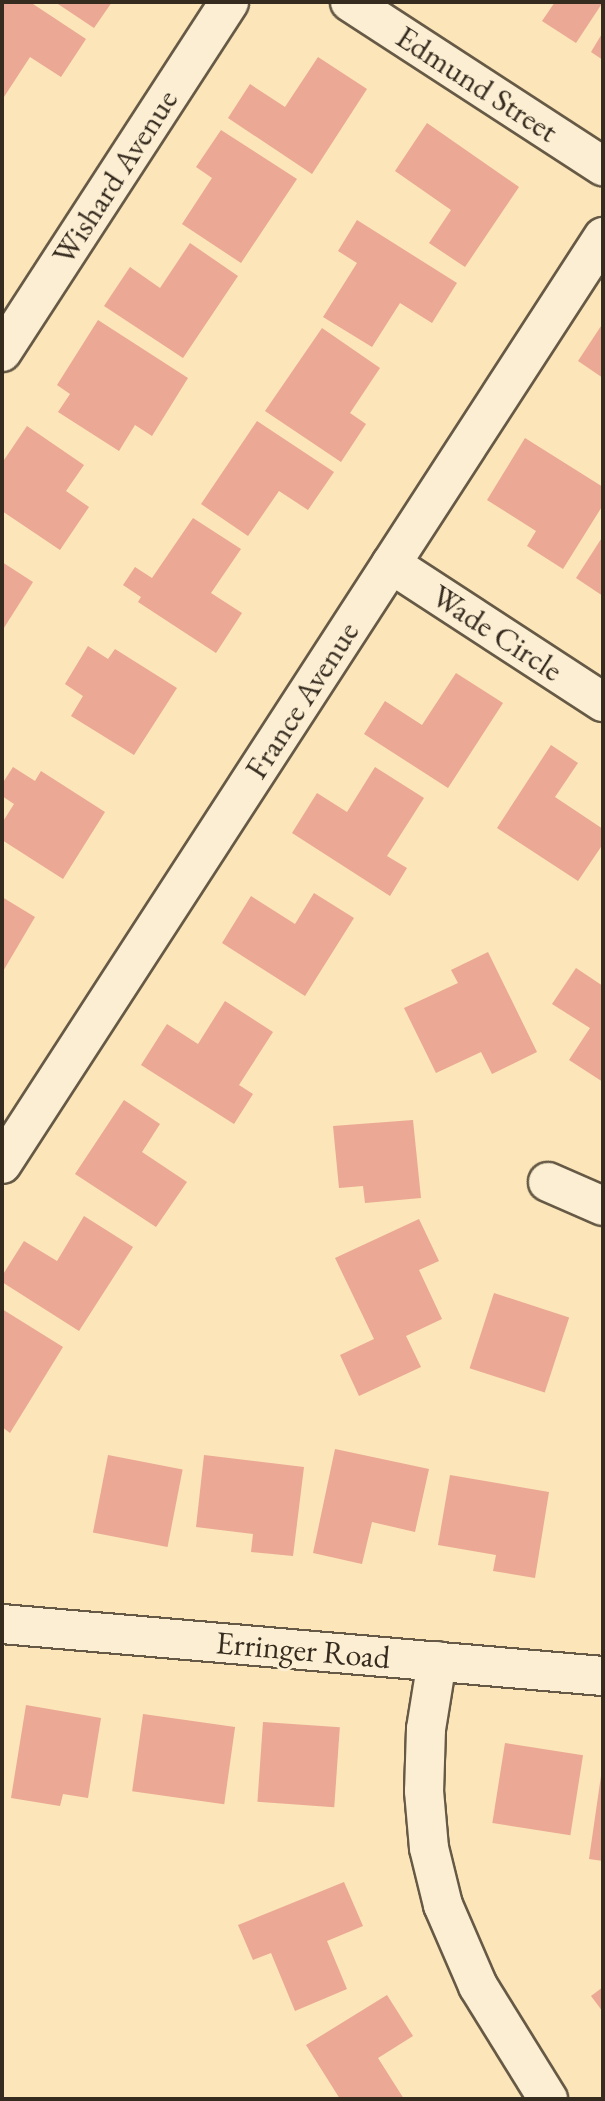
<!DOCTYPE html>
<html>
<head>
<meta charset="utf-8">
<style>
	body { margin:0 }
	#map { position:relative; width:605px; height:2101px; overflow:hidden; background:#fbe5b9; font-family:"EB Garamond",serif }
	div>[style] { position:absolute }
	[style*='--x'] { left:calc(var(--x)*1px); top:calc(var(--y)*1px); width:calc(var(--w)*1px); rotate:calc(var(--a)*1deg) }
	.building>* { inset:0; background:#eba894; transform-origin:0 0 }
	.roads { filter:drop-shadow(2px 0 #665a46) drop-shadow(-2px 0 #665a46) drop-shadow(0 2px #665a46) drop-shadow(0 -2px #665a46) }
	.street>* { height:38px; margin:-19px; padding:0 19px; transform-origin:19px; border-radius:19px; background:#fceed2 }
	.secondary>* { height:38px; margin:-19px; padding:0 19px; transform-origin:19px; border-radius:19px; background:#fceed2 }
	span { translate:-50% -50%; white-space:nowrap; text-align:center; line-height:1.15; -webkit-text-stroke:6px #fceed2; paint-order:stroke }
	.street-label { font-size:32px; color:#352b1f }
	.frame { position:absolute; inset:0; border:4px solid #352b1f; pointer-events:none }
</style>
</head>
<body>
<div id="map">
	<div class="building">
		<div style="clip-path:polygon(2px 2px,30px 2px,86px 39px,61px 77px,30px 57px,2px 100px)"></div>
		<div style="clip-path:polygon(55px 2px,112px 2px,94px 28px)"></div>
		<div style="clip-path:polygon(555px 2px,603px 2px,576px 43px,542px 21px)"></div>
		<div style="clip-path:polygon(603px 32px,603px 60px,591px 52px)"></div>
		<div style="clip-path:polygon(318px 57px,367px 89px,312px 174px,228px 118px,250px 84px,285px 107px)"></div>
		<div style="clip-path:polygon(427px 123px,519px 187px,465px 267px,429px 243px,451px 210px,395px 171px)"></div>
		<div style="clip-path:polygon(221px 130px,297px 179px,241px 263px,182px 224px,212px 178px,196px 167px)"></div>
		<div style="clip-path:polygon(357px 220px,457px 283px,432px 323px,400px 303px,372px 347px,323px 317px,357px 263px,338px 251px)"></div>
		<div style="clip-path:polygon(190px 243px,238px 276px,183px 358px,104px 306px,130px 267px,160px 288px)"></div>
		<div style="clip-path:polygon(98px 320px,188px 378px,152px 436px,135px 425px,119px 451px,58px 412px,70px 394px,57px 385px)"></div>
		<div style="clip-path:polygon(603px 323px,603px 378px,578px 361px)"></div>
		<div style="clip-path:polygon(322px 328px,380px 368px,350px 413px,366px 424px,341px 462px,265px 411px)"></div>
		<div style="clip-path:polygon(257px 421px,334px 472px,308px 510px,279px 491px,248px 536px,201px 504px)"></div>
		<div style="clip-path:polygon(27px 426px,84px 465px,66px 491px,89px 507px,60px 550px,2px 511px,2px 463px)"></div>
		<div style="clip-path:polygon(525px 438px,603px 487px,603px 505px,563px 569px,527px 546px,536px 531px,487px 500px)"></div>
		<div style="clip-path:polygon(193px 518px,241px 549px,211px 593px,242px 613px,216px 653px,138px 602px,141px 597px,123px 585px,135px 567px,152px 578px)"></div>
		<div style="clip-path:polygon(603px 536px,603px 596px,576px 578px)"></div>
		<div style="clip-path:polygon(2px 562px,33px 582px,2px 631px)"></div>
		<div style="clip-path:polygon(88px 646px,108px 659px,115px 649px,177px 688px,134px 755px,71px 716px,83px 696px,65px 684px)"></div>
		<div style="clip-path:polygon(456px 673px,503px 703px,448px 788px,364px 734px,385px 701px,422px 725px)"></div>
		<div style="clip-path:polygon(551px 745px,578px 763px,555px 797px,603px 829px,603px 844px,578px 881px,497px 828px)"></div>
		<div style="clip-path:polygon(13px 767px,35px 781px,41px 771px,105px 812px,63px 879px,2px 840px,2px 823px,14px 804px,2px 796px,2px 784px)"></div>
		<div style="clip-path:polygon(375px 767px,424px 798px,387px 856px,407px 868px,390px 896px,292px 833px,317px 793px,347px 812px)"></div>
		<div style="clip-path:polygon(314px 893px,354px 918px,305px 996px,222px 943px,251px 896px,295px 924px)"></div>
		<div style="clip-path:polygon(2px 897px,35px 917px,2px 973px)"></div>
		<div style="clip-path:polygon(488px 952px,537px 1052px,492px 1074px,481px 1052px,436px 1073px,404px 1008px,458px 983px,451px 970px)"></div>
		<div style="clip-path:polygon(576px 968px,603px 986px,603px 1082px,569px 1060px,590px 1028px,552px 1004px)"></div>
		<div style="clip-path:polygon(225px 1001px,273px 1032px,239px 1085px,253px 1094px,234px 1124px,141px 1065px,167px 1024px,198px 1044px)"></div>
		<div style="clip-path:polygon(124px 1100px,160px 1124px,142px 1152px,187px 1182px,156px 1227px,75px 1174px)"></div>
		<div style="clip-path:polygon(413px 1120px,421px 1198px,365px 1203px,363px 1186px,339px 1188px,333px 1126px)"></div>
		<div style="clip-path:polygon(84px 1216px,133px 1247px,79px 1331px,2px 1282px,2px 1276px,24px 1241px,57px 1261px)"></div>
		<div style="clip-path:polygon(419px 1219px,439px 1261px,419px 1270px,442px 1319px,406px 1336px,421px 1367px,359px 1396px,340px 1355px,374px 1339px,335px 1258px)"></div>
		<div style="left:494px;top:1293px;width:79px;height:79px;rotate:18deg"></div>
		<div style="clip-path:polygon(2px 1309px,63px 1347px,10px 1433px,2px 1427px)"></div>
		<div style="clip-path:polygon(335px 1449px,429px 1469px,415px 1532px,372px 1522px,362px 1564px,313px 1553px)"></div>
		<div style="left:108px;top:1455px;width:76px;height:79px;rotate:11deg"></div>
		<div style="clip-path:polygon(204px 1455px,304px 1467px,293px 1556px,251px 1552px,253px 1534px,196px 1527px)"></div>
		<div style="clip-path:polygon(450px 1475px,549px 1492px,535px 1578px,493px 1571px,496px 1555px,438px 1545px)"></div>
		<div style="clip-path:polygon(26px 1705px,101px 1718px,88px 1798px,63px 1794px,60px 1806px,11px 1798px)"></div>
		<div style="left:143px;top:1714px;width:93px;height:78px;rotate:8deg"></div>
		<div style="left:263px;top:1722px;width:77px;height:80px;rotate:4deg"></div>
		<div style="left:505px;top:1743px;width:79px;height:81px;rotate:9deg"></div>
		<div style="clip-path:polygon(602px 1769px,603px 1769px,603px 1861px,589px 1859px)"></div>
		<div style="clip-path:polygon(344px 1882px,363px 1926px,327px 1941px,347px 1989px,295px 2011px,271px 1953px,253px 1960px,238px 1925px)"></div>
		<div style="clip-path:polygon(603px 1987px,603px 2012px,591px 1996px)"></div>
		<div style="clip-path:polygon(387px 1995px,413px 2036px,378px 2058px,404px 2099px,340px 2099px,306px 2045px)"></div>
	</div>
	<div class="roads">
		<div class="street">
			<div style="--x:350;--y:2;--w:302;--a:33"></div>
			<div style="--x:2;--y:352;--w:417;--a:-57"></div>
			<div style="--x:391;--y:564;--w:253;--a:33.1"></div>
			<div style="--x:2;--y:1164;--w:1105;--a:-57.04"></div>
			<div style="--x:548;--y:1182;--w:60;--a:23.6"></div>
			<div style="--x:437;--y:1661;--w:69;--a:99.2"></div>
			<div style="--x:426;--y:1729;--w:62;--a:91.8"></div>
			<div style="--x:424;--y:1791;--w:57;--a:85"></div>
			<div style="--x:429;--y:1848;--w:59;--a:76.2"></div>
			<div style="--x:443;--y:1905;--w:88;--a:66.6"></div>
			<div style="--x:478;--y:1986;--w:133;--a:58.2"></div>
		</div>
		<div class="secondary">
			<div style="--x:2;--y:1624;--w:603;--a:4.95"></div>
		</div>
	</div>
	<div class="street-label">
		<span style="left:477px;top:84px;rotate:33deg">Edmund Street</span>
		<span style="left:115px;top:177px;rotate:-57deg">Wishard Avenue</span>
		<span style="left:497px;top:633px;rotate:33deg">Wade Circle</span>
		<span style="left:302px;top:700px;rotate:-57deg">France Avenue</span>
		<span style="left:303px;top:1650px;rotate:5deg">Erringer Road</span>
	</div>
	<div class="frame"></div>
</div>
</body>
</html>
